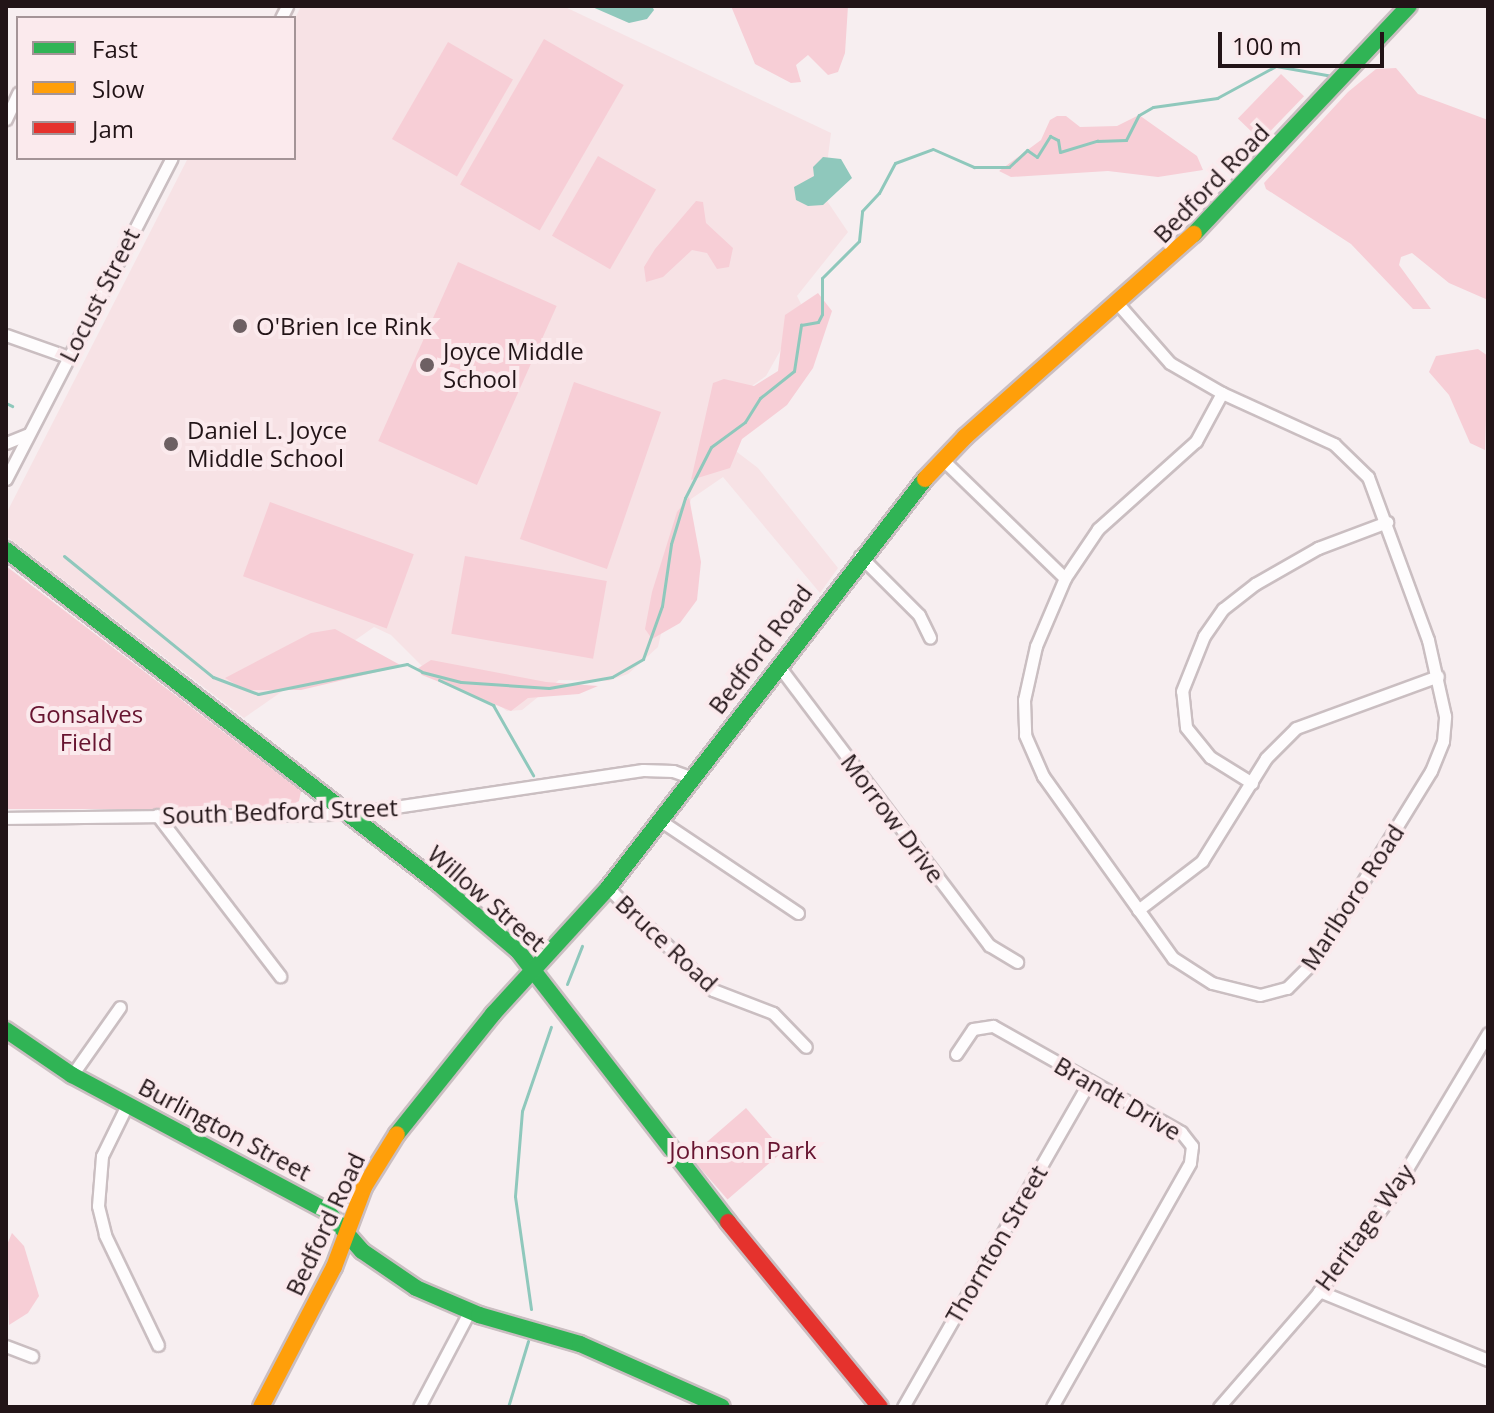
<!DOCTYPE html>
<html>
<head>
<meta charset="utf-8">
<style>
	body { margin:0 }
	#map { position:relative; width:1494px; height:1413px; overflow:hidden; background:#f7eef0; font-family:"Open Sans",sans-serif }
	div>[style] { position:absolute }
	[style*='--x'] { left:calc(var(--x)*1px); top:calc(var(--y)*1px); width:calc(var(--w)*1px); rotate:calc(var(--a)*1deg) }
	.built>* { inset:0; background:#f7e2e5 }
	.green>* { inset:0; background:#f7ced6; transform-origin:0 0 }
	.water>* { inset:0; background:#8fc8bc }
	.stream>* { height:3px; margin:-1.5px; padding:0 1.5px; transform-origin:1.5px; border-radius:1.5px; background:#8fc8bc }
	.roads { filter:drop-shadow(2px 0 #cabec1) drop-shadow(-2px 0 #cabec1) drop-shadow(0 2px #cabec1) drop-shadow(0 -2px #cabec1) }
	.street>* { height:11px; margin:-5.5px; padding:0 5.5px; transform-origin:5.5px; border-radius:5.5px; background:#fefcfd }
	.fast>* { height:16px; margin:-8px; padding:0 8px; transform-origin:8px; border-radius:8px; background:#30b455 }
	.slow>* { height:16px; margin:-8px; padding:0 8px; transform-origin:8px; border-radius:8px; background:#ff9f0a }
	.jam>* { height:16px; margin:-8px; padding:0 8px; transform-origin:8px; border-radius:8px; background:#e5322d }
	.dots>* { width:22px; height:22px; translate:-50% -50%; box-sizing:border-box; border:4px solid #fbeaed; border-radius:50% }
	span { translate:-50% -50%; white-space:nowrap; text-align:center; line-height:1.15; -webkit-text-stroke:8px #fbeaed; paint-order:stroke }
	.street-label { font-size:24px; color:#221417 }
	.poi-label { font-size:24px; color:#221417 }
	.left { translate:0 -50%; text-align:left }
	.park-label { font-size:24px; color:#671430 }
	.frame { position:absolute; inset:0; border:8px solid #221417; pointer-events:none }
	.legend { position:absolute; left:16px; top:16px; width:280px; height:144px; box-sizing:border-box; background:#fbeaed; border:2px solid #a49497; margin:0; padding:10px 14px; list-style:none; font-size:24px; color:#221417 }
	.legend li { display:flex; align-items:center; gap:16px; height:40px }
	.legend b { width:40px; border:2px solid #a49497 }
	.scale { position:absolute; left:1218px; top:32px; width:166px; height:36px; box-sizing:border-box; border:4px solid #221417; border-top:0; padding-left:10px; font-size:24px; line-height:28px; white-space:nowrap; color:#221417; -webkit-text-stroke:6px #fbeaed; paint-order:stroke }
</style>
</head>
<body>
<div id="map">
	<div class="built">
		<div style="clip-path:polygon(301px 6px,563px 6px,831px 133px,823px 195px,848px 232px,797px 296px,801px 304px,779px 353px,766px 376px,749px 388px,720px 439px,758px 468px,838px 568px,820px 593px,723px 477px,691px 499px,658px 647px,628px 674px,608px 681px,559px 680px,522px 710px,507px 711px,482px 693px,423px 667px,391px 635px,374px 627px,244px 718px,6px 536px,6px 514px,188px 158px,294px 158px,294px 21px)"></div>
	</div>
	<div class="green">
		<div style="clip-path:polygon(731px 6px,848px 6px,845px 53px,838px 72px,828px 75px,808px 55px,796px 65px,801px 82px,791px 83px,755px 64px)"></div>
		<div style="left:544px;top:39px;width:92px;height:168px;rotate:30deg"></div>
		<div style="left:448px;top:42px;width:75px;height:112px;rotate:30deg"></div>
		<div style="clip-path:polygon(1396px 68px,1418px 94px,1488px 120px,1488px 300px,1449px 283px,1412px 253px,1401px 257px,1399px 265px,1431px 309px,1413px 309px,1351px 244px,1266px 189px,1264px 183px,1348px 92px,1376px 69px)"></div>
		<div style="left:1281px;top:74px;width:32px;height:62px;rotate:44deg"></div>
		<div style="clip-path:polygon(1139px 115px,1197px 156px,1203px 170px,1158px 177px,1108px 171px,1011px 177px,999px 171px,1041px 140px,1050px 120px,1057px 116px,1066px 116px,1080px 127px,1117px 126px)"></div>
		<div style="left:598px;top:156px;width:67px;height:92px;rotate:30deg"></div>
		<div style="clip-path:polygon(696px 201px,703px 202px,706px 223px,733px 248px,729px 267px,717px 269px,707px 253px,692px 250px,663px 277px,646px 282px,644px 267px,655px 249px)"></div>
		<div style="left:458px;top:262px;width:108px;height:196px;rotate:24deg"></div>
		<div style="clip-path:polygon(818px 293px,832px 311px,813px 368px,787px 405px,742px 439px,730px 468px,691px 480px,713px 383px,724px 379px,754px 386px,778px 371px,785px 315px)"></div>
		<div style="clip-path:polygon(1478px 349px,1488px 356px,1485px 450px,1470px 443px,1449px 395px,1429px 372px,1436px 356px)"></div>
		<div style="left:574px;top:382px;width:92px;height:166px;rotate:19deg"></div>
		<div style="clip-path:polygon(689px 497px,701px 562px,697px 600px,680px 623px,652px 639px,645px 629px,652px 592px,677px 512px)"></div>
		<div style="left:270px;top:502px;width:153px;height:79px;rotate:20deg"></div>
		<div style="left:465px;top:556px;width:144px;height:79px;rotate:10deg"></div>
		<div style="clip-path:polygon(6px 566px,301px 791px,299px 801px,284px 809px,6px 809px)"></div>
		<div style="clip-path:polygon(335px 629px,402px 666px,301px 690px,245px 690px,225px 678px,311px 633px)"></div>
		<div style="clip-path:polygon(431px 660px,546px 682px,598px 686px,579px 694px,528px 698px,511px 711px,422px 675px,417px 669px)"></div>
		<div style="left:746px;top:1108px;width:57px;height:74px;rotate:49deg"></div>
		<div style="clip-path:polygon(12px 1233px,24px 1246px,39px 1296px,28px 1313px,9px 1325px,6px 1247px)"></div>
	</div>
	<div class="water">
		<div style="clip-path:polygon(590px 6px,652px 6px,654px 10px,647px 19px,629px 23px)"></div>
		<div style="clip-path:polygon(823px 157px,841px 159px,852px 178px,823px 205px,808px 206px,796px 200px,794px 187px,814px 176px,813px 167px)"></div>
	</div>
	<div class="stream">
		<div style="--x:6;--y:403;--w:7;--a:27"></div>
		<div style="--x:64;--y:556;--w:192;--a:39.1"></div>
		<div style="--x:213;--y:677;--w:48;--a:20.7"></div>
		<div style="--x:258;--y:694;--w:152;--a:-11.4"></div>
		<div style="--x:407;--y:664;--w:16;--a:27"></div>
		<div style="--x:422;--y:672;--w:40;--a:14.4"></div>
		<div style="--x:461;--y:682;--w:88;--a:3.9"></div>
		<div style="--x:549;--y:688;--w:64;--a:-9.9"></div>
		<div style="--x:612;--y:677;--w:36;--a:-30"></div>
		<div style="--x:643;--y:659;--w:56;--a:-70.3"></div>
		<div style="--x:662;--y:606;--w:63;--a:-81.7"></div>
		<div style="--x:671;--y:544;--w:48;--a:-73.1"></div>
		<div style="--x:685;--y:498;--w:57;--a:-63"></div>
		<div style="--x:711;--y:447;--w:42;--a:-36.3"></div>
		<div style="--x:745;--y:422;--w:28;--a:-58"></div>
		<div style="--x:760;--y:398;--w:43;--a:-38.5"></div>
		<div style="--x:794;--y:371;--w:47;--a:-81.3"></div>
		<div style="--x:801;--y:325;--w:17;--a:-10"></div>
		<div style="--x:818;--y:322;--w:9;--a:-63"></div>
		<div style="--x:822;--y:314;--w:36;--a:-90"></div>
		<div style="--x:822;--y:278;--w:52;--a:-45"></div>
		<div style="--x:859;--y:241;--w:30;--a:-84"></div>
		<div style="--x:862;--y:211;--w:25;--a:-47"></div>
		<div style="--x:879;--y:193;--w:34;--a:-62"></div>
		<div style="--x:895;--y:163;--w:40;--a:-20.2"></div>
		<div style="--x:933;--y:149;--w:45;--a:23.7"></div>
		<div style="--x:974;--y:167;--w:35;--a:0"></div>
		<div style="--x:1009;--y:167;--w:25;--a:-43"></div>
		<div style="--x:1027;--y:150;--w:12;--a:35"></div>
		<div style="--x:1037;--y:157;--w:25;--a:-58"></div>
		<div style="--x:1050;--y:136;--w:9;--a:27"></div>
		<div style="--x:1058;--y:140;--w:12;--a:81"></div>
		<div style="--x:1060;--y:152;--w:39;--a:-17"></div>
		<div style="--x:1097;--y:141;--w:29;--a:-2"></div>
		<div style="--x:1126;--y:140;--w:28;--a:-63"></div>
		<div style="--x:1139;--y:115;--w:16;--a:-30"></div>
		<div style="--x:1153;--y:107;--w:65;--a:-8"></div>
		<div style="--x:1217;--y:98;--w:67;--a:-28.5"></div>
		<div style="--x:1276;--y:66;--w:57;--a:10.1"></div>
		<div style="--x:439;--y:680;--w:60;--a:24.8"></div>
		<div style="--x:493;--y:705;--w:81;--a:60.3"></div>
		<div style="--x:567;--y:984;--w:41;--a:-68.5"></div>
		<div style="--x:531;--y:1309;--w:114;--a:-98.1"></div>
		<div style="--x:515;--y:1196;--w:85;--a:-85.3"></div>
		<div style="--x:522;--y:1111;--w:89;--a:-71"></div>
		<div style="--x:508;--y:1407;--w:69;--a:-73.1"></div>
	</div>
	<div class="roads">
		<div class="street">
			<div style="--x:281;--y:18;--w:13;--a:-63"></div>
			<div style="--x:6;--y:119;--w:29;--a:-65"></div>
			<div style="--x:1119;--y:305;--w:77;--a:48.7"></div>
			<div style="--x:1170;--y:363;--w:60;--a:30"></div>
			<div style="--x:1222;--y:393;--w:55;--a:118.4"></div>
			<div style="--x:1196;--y:441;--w:132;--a:138.1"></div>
			<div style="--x:1098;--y:529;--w:59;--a:124"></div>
			<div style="--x:1065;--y:578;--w:74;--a:113.1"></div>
			<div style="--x:1036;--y:646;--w:55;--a:102.5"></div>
			<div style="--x:1024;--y:700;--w:35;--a:88"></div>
			<div style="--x:1025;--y:735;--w:45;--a:66.3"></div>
			<div style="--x:1043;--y:776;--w:224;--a:54.5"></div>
			<div style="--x:1173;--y:958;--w:46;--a:32.7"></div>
			<div style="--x:1212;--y:983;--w:49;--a:14"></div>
			<div style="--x:1260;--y:995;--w:28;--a:-15"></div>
			<div style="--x:1287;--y:988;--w:38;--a:-45"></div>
			<div style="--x:1314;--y:961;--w:223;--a:-58.4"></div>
			<div style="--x:1431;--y:771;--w:32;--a:-68"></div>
			<div style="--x:1443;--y:741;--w:25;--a:-85"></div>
			<div style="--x:1445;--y:716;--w:78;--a:-102.6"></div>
			<div style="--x:1428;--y:640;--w:174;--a:-110.2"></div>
			<div style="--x:1368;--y:477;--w:47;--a:-135.9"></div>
			<div style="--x:1334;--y:444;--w:123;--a:-155.5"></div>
			<div style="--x:6;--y:335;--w:66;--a:19.5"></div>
			<div style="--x:6;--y:443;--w:24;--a:-22"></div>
			<div style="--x:942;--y:459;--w:171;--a:44.1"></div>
			<div style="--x:6;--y:479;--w:361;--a:-62.7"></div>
			<div style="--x:860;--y:556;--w:83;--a:45"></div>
			<div style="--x:919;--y:615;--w:25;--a:64"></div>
			<div style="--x:778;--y:665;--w:351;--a:53"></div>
			<div style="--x:989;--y:945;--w:33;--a:31"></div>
			<div style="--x:1252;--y:783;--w:49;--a:-148.2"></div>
			<div style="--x:1210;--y:757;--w:38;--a:-129"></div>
			<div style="--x:1186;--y:727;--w:36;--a:-96"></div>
			<div style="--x:1182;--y:691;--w:59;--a:-68.2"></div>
			<div style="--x:1204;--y:636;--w:33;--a:-55"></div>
			<div style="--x:1223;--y:609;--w:41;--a:-38"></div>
			<div style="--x:1255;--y:584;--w:73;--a:-29.7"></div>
			<div style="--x:1318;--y:548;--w:74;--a:-20.6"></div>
			<div style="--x:157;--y:815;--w:203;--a:52.6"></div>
			<div style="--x:6;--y:818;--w:342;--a:-0.7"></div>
			<div style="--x:348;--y:814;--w:298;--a:-8.5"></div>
			<div style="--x:643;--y:770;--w:30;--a:2"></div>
			<div style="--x:673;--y:771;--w:21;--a:19"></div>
			<div style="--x:661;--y:821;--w:165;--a:33.9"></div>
			<div style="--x:608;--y:888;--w:146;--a:44.2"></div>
			<div style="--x:713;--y:990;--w:64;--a:21"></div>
			<div style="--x:773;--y:1013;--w:47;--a:45.9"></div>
			<div style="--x:1138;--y:910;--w:81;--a:-37.4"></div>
			<div style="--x:1202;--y:861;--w:121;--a:-58.1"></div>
			<div style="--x:1266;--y:758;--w:42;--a:-45"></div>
			<div style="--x:1296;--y:728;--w:151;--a:-20.1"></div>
			<div style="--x:956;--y:1054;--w:30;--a:-56"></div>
			<div style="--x:973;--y:1029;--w:20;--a:-9"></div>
			<div style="--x:993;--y:1026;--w:216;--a:29.4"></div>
			<div style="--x:1181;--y:1132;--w:18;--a:52"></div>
			<div style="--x:1192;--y:1146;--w:17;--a:97"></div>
			<div style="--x:1190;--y:1163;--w:280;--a:119.5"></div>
			<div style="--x:72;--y:1075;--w:83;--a:-54.8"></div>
			<div style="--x:127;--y:1105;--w:57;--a:116.1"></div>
			<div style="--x:102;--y:1156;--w:50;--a:94.6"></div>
			<div style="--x:98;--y:1206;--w:30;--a:76"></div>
			<div style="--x:105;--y:1235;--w:122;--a:64.3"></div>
			<div style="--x:1319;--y:1291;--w:183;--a:22.2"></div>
			<div style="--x:6;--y:1346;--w:28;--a:21"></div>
			<div style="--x:419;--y:1407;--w:107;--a:-62.2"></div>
			<div style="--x:903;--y:1407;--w:376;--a:-60.2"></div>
			<div style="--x:1219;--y:1407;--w:151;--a:-49"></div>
			<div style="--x:1318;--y:1293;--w:120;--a:-53.1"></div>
			<div style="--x:1390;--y:1197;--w:191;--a:-59.1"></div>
		</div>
		<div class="fast">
			<div style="--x:1194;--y:234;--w:313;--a:-46.7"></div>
			<div style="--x:6;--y:550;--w:547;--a:37.65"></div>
			<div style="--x:439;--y:884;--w:104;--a:40.3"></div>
			<div style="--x:518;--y:951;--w:343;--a:52.2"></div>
			<div style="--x:6;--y:1030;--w:80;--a:34.3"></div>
			<div style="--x:72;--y:1075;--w:289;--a:28.1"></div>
			<div style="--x:327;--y:1211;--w:53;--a:48.8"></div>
			<div style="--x:362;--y:1251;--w:65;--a:34.4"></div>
			<div style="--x:416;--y:1288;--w:69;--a:23.2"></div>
			<div style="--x:479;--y:1315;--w:105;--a:16"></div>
			<div style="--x:580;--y:1344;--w:155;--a:23.9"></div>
			<div style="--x:397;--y:1134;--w:154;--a:-51.3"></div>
			<div style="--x:493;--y:1014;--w:171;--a:-47.6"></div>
			<div style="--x:608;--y:888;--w:517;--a:-52.22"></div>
		</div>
		<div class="slow">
			<div style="--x:925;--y:479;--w:58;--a:-46.4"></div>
			<div style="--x:965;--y:437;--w:306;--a:-41.6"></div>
			<div style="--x:261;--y:1407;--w:158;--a:-62.5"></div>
			<div style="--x:334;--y:1267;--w:85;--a:-69.4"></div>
			<div style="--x:364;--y:1187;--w:62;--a:-58.1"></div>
		</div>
		<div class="jam">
			<div style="--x:728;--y:1222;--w:239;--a:50.6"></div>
		</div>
	</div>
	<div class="dots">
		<div style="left:240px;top:326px;background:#6d6063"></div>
		<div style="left:427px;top:365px;background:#6d6063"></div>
		<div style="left:171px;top:444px;background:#6d6063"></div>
	</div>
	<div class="street-label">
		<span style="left:1211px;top:183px;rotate:-46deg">Bedford Road</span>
		<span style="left:99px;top:295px;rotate:-63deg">Locust Street</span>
		<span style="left:760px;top:649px;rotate:-53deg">Bedford Road</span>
		<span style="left:280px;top:811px;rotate:-2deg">South Bedford Street</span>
		<span style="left:893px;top:818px;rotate:53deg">Morrow Drive</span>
		<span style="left:1352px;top:897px;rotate:-57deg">Marlboro Road</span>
		<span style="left:487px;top:898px;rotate:41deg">Willow Street</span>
		<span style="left:667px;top:943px;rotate:43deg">Bruce Road</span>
		<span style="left:1118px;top:1098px;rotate:30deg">Brandt Drive</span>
		<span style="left:225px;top:1129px;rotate:28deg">Burlington Street</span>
		<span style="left:325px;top:1224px;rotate:-65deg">Bedford Road</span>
		<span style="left:1364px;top:1227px;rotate:-54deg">Heritage Way</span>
		<span style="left:996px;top:1244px;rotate:-60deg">Thornton Street</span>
	</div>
	<div class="poi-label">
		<span class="left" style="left:256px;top:326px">O'Brien Ice Rink</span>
		<span class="left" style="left:443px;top:365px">Joyce Middle<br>School</span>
		<span class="left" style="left:187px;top:444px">Daniel L. Joyce<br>Middle School</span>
	</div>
	<div class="park-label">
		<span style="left:86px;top:728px">Gonsalves<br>Field</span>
		<span style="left:743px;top:1150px">Johnson Park</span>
	</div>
	<div class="frame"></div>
	<ul class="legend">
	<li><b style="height:10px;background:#30b455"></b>Fast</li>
	<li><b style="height:10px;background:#ff9f0a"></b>Slow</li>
	<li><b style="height:10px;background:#e5322d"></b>Jam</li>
	</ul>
	<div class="scale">100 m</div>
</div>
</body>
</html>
